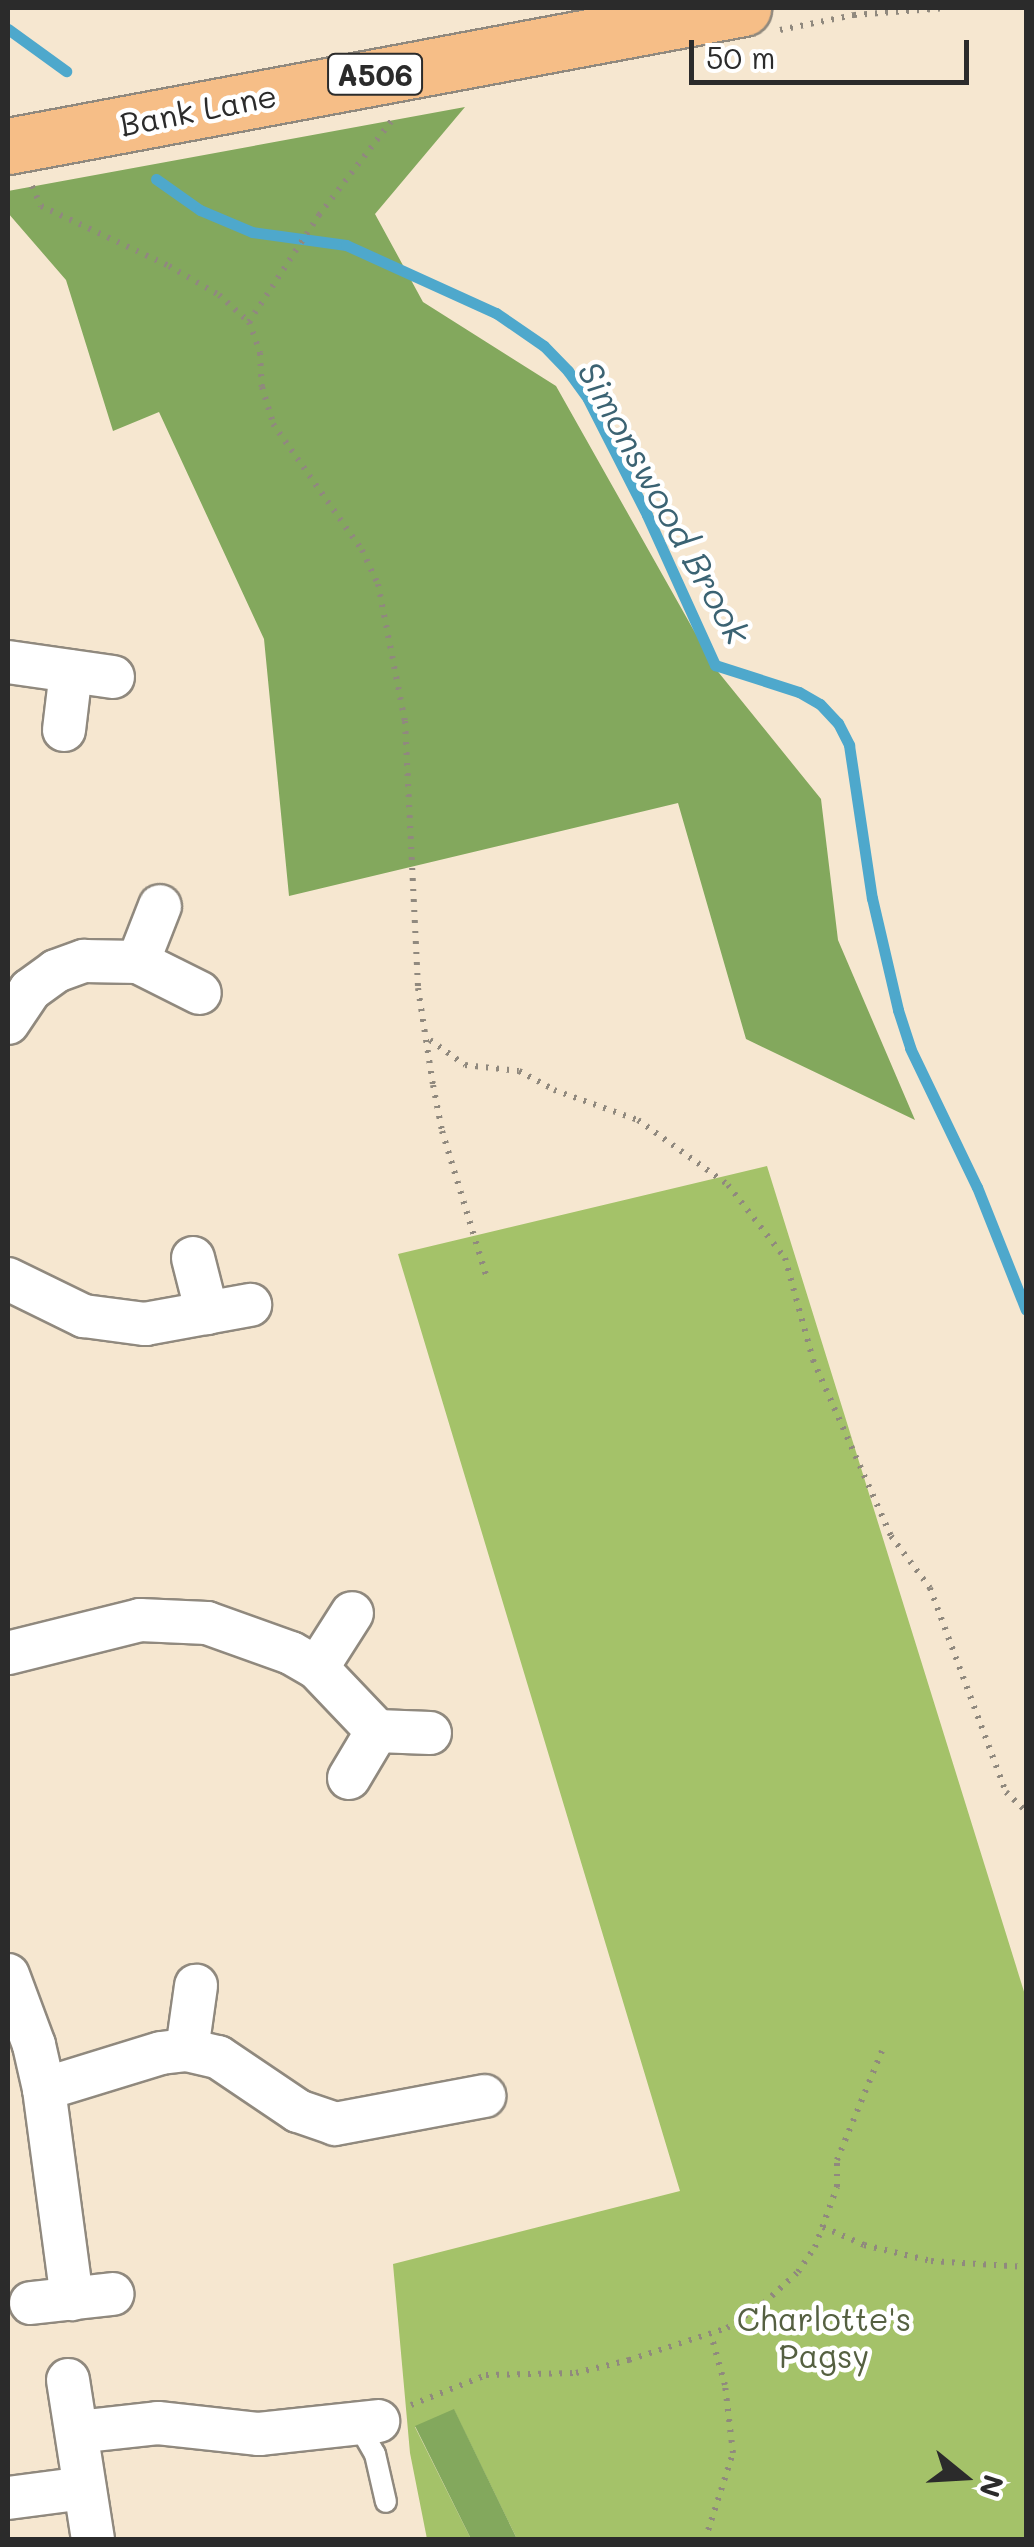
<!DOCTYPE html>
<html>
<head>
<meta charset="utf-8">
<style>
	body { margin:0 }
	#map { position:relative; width:1034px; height:2547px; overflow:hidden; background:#f6e7d0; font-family:Mali,sans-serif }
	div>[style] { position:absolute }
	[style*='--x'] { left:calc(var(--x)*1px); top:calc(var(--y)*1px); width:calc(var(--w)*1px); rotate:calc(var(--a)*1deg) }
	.green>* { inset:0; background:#a4c269 }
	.forest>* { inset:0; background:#83a85d }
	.stream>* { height:11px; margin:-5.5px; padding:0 5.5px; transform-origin:5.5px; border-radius:5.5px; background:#4ea8cc }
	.path>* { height:6px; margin-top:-3px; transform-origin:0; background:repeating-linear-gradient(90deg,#90897e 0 2.5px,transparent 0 10.5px) }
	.roads { filter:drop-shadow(2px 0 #90897e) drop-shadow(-2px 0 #90897e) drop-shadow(0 2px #90897e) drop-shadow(0 -2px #90897e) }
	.service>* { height:20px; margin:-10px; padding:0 10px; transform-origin:10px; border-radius:10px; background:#fff }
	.minor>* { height:42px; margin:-21px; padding:0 21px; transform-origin:21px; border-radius:21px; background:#fff }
	.primary>* { height:55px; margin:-27.5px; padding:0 27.5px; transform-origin:27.5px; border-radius:27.5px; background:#f6be87 }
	span { translate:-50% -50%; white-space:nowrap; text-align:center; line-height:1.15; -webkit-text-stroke:9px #fff; paint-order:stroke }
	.shield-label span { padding:2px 8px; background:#fff; border:2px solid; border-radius:8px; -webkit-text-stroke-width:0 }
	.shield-label { font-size:30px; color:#2b2b2b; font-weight:700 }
	.street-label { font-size:32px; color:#2b2b2b }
	.park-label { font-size:32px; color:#556041 }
	.water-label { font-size:35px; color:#3b6373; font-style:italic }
	.frame { position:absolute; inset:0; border:10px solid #2b2b2b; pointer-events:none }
	.north { position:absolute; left:914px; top:2427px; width:100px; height:100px; -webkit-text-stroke:8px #fff; paint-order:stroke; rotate:108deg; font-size:28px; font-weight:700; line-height:40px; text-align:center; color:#2b2b2b }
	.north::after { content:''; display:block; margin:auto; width:35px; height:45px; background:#2b2b2b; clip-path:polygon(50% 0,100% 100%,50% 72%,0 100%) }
	.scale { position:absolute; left:689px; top:40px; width:280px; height:45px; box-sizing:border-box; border:5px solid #2b2b2b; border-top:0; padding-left:12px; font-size:30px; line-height:35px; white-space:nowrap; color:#2b2b2b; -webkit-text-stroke:8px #fff; paint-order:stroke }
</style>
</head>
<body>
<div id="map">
	<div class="green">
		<div style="clip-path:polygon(767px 1166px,1026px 1998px,1026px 2539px,517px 2539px,454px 2410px,415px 2427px,471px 2539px,427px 2539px,410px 2453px,393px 2264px,680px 2191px,398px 1254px)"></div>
	</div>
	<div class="forest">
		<div style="clip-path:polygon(465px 107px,375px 214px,423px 302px,556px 386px,715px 668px,821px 799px,838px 940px,915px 1120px,746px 1039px,678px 803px,289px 896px,264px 639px,159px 412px,113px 431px,66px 280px,8px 213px,8px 191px)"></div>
		<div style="clip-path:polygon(454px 2409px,517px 2539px,471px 2539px,415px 2426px)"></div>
	</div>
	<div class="stream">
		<div style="--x:8;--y:29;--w:72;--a:35.9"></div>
		<div style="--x:156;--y:179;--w:54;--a:35.2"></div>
		<div style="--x:200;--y:210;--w:56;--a:22.9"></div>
		<div style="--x:252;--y:232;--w:95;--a:7.9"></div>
		<div style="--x:346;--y:245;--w:165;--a:24.4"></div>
		<div style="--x:496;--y:313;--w:58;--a:34.5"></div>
		<div style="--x:544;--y:346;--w:35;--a:46"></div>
		<div style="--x:568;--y:371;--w:34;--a:54"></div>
		<div style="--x:588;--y:399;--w:130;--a:63"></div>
		<div style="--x:647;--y:515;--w:165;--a:65.6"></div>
		<div style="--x:715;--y:665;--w:88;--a:17.8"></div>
		<div style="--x:799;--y:692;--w:24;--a:30"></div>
		<div style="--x:820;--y:704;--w:26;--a:47"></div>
		<div style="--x:838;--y:723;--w:25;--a:63"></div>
		<div style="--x:849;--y:745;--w:155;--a:81.5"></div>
		<div style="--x:872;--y:898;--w:115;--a:76.9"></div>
		<div style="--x:898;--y:1010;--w:40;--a:72"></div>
		<div style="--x:910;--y:1048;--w:154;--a:64.3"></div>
		<div style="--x:977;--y:1187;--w:132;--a:68.3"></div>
	</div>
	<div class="path">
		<div style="--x:780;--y:30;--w:76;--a:-11.5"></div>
		<div style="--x:854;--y:15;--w:93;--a:-4.3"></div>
		<div style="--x:32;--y:186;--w:22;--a:66"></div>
		<div style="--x:41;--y:206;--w:141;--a:25.1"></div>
		<div style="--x:169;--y:266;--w:58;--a:30.1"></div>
		<div style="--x:219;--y:295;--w:40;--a:42"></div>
		<div style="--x:249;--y:322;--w:33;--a:70"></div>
		<div style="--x:260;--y:353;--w:34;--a:87"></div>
		<div style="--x:262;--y:387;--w:39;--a:73"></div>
		<div style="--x:273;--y:424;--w:154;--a:54.8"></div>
		<div style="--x:362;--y:550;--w:38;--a:65"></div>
		<div style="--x:378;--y:584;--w:140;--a:78.9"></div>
		<div style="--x:405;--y:721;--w:267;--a:87.2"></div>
		<div style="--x:418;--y:988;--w:98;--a:81.2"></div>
		<div style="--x:433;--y:1085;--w:47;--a:78.9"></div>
		<div style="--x:442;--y:1131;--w:154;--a:73"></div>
		<div style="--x:249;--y:322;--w:128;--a:-56.8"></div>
		<div style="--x:319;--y:215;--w:121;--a:-52.4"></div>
		<div style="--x:430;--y:1040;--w:43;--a:35.5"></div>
		<div style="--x:465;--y:1065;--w:54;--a:6.3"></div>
		<div style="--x:519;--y:1071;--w:40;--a:28"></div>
		<div style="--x:554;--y:1090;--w:89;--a:19.7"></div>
		<div style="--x:638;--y:1120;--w:111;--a:35.8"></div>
		<div style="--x:728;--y:1185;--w:93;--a:52"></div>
		<div style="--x:785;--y:1258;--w:106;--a:74.6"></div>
		<div style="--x:813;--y:1360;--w:193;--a:66.1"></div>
		<div style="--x:891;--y:1536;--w:65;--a:53.1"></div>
		<div style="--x:930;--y:1588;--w:218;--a:69.6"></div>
		<div style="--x:1006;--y:1792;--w:28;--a:44"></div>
		<div style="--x:823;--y:2227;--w:45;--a:23.7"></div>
		<div style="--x:864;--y:2245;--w:69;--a:13.4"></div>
		<div style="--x:931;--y:2261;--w:95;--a:3.6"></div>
		<div style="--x:411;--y:2405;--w:81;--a:-21.8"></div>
		<div style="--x:486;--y:2375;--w:90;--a:-1.3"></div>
		<div style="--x:576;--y:2373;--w:55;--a:-13.8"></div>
		<div style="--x:629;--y:2360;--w:103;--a:-18.1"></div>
		<div style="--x:727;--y:2328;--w:45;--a:-34"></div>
		<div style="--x:764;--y:2303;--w:46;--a:-42.4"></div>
		<div style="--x:798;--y:2272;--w:30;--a:-56"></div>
		<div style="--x:815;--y:2247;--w:64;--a:-69.9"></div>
		<div style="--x:837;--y:2187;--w:27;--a:-90"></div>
		<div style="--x:837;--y:2160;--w:118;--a:-67.6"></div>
		<div style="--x:705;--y:2540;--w:91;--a:-72.2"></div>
		<div style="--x:733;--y:2453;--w:68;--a:-96.7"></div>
		<div style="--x:725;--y:2385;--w:52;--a:-105.6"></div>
	</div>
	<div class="roads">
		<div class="service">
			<div style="--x:357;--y:2423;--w:36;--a:60"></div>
			<div style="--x:375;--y:2454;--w:49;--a:77.1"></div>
		</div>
		<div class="minor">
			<div style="--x:8;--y:662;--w:106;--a:8.1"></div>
			<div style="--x:64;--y:730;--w:59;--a:-83.2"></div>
			<div style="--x:138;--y:962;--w:60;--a:-68.6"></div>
			<div style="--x:8;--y:1023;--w:40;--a:-56"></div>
			<div style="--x:30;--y:990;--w:32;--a:-36"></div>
			<div style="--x:56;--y:971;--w:30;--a:-20"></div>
			<div style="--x:84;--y:961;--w:54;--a:1.1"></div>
			<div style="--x:138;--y:962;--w:69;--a:26.6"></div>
			<div style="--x:193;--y:1258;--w:57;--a:75.7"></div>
			<div style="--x:8;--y:1279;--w:85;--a:26"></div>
			<div style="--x:84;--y:1316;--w:62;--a:7.5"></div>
			<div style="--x:145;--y:1324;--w:107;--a:-10.3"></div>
			<div style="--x:8;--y:1653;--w:136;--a:-14"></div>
			<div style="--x:140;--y:1620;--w:67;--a:2.6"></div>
			<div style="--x:207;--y:1623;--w:89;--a:19.7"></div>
			<div style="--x:291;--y:1653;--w:30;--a:30"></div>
			<div style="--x:317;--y:1668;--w:87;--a:46.4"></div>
			<div style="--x:317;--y:1668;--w:65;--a:-57.5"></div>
			<div style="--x:349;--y:1778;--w:55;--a:-59.2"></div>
			<div style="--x:377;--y:1731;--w:53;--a:2.2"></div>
			<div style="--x:8;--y:1975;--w:75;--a:69.6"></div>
			<div style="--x:34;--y:2045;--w:45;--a:77.2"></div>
			<div style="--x:44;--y:2089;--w:212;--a:82.4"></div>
			<div style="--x:187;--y:2050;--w:65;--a:-82"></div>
			<div style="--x:44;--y:2089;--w:122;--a:-17.1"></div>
			<div style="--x:161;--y:2053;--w:26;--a:-7"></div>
			<div style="--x:187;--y:2050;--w:32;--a:13"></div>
			<div style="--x:218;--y:2057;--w:97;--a:34"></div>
			<div style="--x:298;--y:2111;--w:39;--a:19"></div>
			<div style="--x:335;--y:2124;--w:152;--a:-10.6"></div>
			<div style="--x:31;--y:2303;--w:82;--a:-6.3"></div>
			<div style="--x:68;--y:2380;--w:162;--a:81.1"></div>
			<div style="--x:77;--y:2432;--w:81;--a:-6.3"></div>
			<div style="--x:158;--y:2423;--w:102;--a:6.2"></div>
			<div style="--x:259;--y:2434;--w:120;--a:-6.2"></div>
			<div style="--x:8;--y:2498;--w:77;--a:-7.5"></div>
		</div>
		<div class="primary">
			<div style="--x:8;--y:146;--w:748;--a:-10.63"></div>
		</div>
	</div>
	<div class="shield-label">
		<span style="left:375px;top:74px">A506</span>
	</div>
	<div class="street-label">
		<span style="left:198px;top:109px;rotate:-11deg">Bank Lane</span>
	</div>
	<div class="park-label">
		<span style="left:824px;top:2337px">Charlotte's<br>Pagsy</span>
	</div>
	<div class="water-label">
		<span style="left:665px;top:502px;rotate:61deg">Simonswood Brook</span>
	</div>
	<div class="frame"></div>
	<div class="north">N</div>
	<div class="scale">50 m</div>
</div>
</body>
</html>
